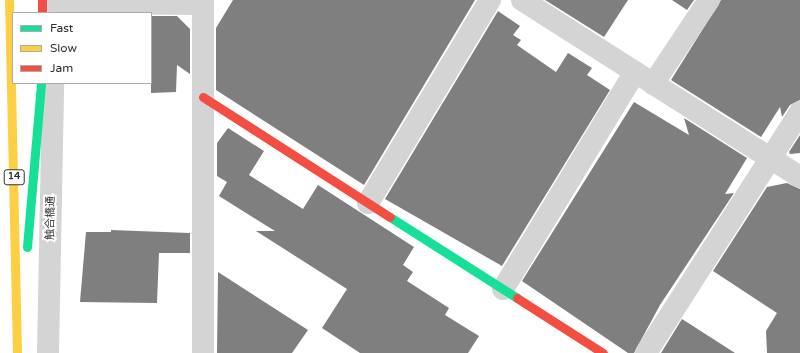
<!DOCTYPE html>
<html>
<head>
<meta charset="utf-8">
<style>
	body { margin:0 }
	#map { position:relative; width:800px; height:353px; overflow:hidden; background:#fff; font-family:"Varela Round","Noto Sans JP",sans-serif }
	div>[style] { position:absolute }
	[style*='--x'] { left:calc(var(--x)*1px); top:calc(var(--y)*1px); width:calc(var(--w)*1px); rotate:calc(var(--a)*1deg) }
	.building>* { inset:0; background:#7f7f7f }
	.street>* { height:22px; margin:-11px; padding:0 11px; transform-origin:11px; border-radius:11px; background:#d4d4d4 }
	.fast>* { height:9px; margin:-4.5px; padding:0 4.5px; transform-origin:4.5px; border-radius:4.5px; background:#16e098 }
	.slow>* { height:9px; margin:-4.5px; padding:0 4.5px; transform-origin:4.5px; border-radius:4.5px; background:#ffcf43 }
	.jam>* { height:9px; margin:-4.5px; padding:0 4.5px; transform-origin:4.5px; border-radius:4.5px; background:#f24e42 }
	span { translate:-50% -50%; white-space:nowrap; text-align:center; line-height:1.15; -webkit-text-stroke:4px #fff; paint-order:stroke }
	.shield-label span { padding:1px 3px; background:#fff; border:1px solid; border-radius:3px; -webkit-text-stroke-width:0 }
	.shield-label { font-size:10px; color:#303030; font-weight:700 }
	.street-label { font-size:11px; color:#303030 }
	.legend { position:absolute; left:12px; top:12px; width:140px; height:72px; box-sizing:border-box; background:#fff; border:1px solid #acacac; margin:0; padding:5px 7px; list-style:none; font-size:12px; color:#303030 }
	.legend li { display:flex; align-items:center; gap:8px; height:20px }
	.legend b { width:20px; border:1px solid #acacac }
</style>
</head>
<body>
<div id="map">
	<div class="building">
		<div style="clip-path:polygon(233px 0,475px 0,364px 185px,216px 90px,216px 28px)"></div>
		<div style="clip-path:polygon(545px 0,628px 0,604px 37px)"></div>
		<div style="clip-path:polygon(672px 0,694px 0,687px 10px)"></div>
		<div style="clip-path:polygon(721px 0,800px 0,800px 100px,790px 105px,782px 117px,780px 107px,761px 137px,671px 80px)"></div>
		<div style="clip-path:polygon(498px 11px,520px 26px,513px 35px,521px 40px,517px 45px,556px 72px,568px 53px,592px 68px,587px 75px,610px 90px,502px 266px,385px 199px)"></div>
		<div style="clip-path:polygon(151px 16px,177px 16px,190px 29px,190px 74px,177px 65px,176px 92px,151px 93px)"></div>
		<div style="clip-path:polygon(634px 102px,689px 135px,684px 118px,747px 158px,725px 194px,734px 193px,660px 305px,634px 353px,628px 353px,522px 281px)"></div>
		<div style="clip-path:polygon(228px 128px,264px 151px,249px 175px,303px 209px,318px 185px,414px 247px,403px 265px,413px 272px,407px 281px,449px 308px,445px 315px,479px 336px,468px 353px,360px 353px,322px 328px,347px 289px,256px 231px,275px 231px,219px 196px,227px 182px,217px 176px,217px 143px)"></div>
		<div style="clip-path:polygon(800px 135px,800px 153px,790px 154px,789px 152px)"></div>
		<div style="clip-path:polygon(787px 183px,800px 189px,800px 353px,767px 353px,766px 331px,777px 313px,713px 271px,767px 187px)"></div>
		<div style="clip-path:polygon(111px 230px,190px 233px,190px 253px,159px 253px,157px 303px,80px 302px,86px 232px,111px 232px)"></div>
		<div style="clip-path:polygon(218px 272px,308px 330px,292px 353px,217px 353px)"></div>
		<div style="clip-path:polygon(682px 319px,735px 353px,661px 353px)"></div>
	</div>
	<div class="street">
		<div style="--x:522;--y:0;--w:330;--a:32.5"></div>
		<div style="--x:55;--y:3;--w:148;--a:0.4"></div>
		<div style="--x:653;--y:84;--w:101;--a:-56.3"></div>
		<div style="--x:368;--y:203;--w:237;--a:-59"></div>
		<div style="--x:503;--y:289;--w:254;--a:-58.7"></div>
		<div style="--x:48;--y:353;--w:270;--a:-88.9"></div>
		<div style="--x:203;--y:353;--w:353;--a:-90"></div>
		<div style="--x:646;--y:353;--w:286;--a:-57.4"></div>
	</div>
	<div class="fast">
		<div style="--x:390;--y:217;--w:151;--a:32.5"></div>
		<div style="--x:27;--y:247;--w:165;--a:-85.1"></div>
	</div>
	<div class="slow">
		<div style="--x:9;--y:0;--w:353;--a:88.7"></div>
	</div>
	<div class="jam">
		<div style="--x:42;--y:0;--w:13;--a:90"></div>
		<div style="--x:203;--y:97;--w:222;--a:32.7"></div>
		<div style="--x:517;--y:298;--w:102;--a:32.6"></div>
	</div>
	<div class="shield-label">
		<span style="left:14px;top:177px">14</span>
	</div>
	<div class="street-label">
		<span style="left:51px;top:218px;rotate:-89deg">触合橋通</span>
	</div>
	<ul class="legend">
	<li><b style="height:5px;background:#16e098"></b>Fast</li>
	<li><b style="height:5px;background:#ffcf43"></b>Slow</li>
	<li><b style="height:5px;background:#f24e42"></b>Jam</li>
	</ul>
</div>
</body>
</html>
